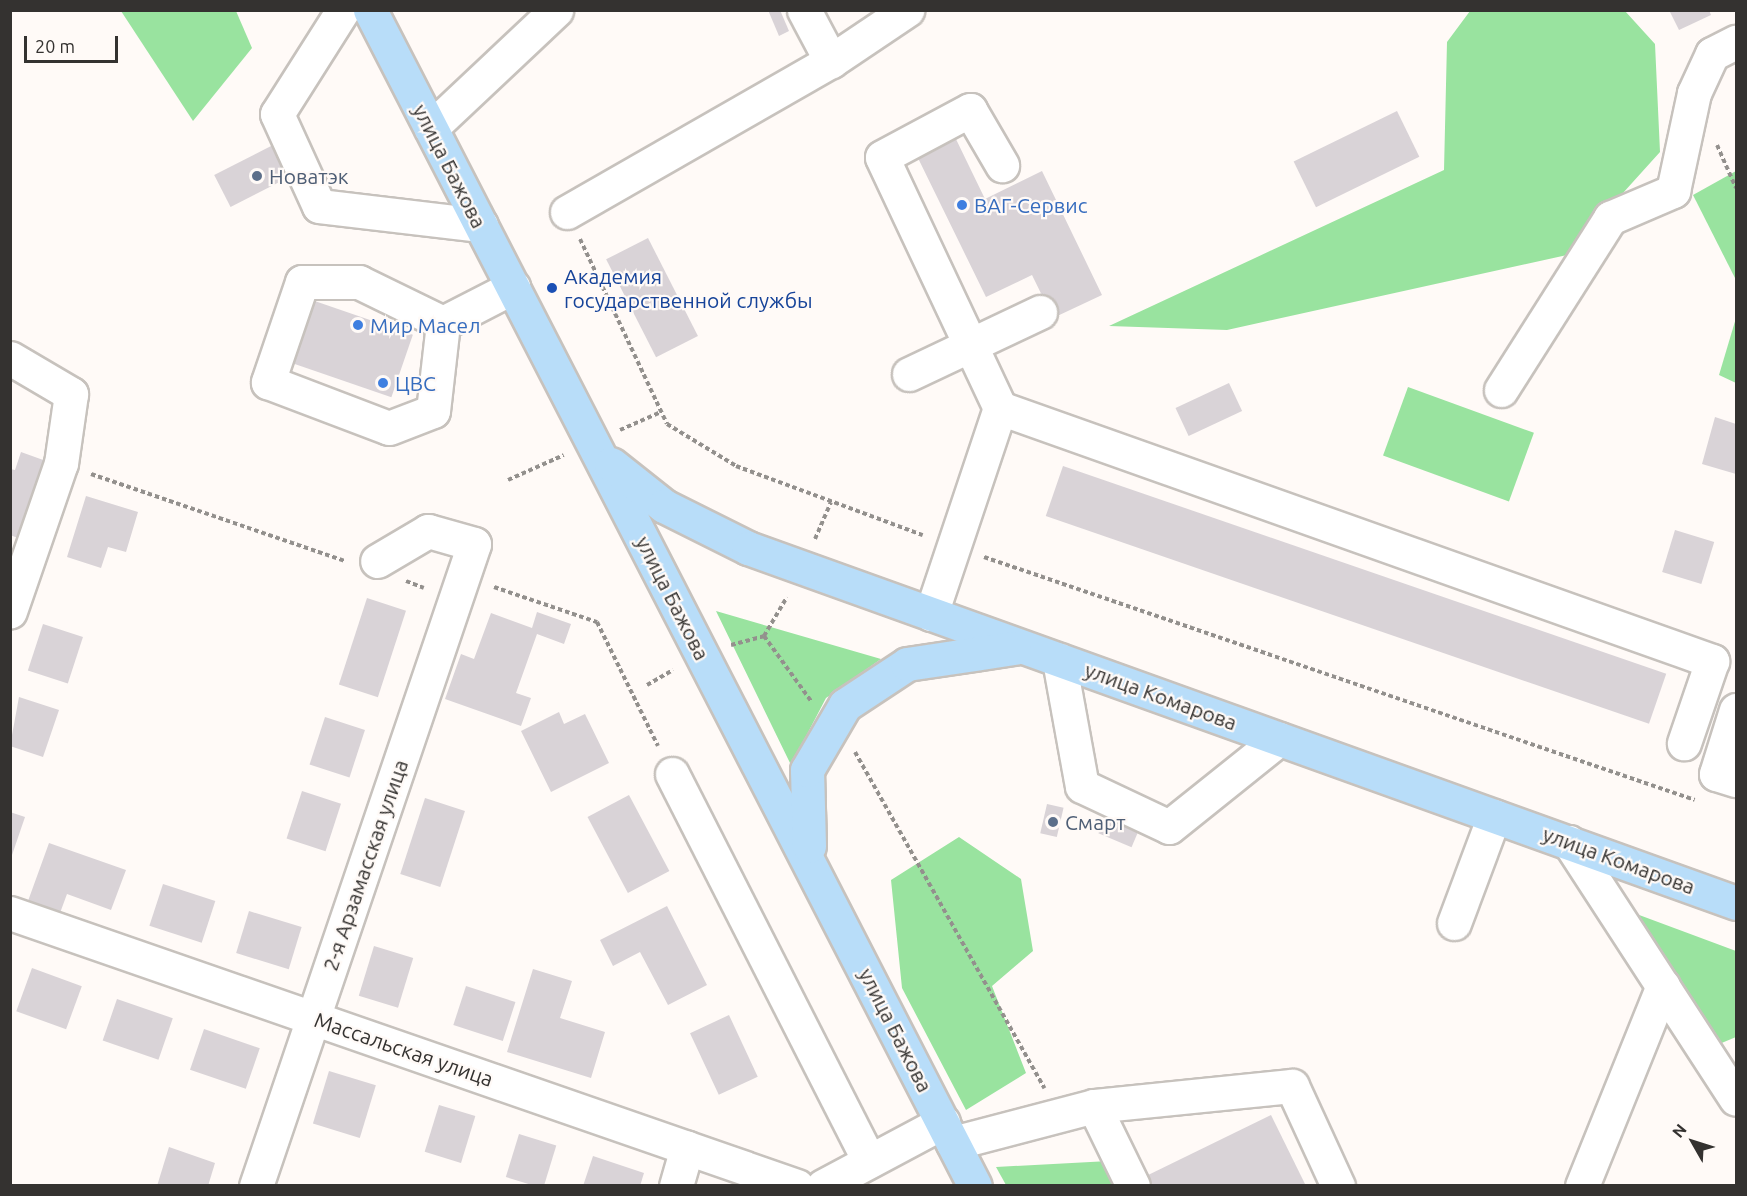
<!DOCTYPE html>
<html>
<head>
<meta charset="utf-8">
<style>
	body { margin:0 }
	#map { position:relative; width:1747px; height:1196px; overflow:hidden; background:#fffaf7; font-family:Ubuntu,sans-serif }
	div>[style] { position:absolute }
	[style*='--x'] { left:calc(var(--x)*1px); top:calc(var(--y)*1px); width:calc(var(--w)*1px); rotate:calc(var(--a)*1deg) }
	.green>* { inset:0; background:#99e39f; transform-origin:0 0 }
	.building>* { inset:0; background:#d9d3d7; transform-origin:0 0 }
	.path>* { height:4px; margin-top:-2px; transform-origin:0; background:repeating-linear-gradient(90deg,#93908d 0 4.5px,transparent 0 7.5px) }
	.roads { filter:drop-shadow(2px 0 #c7c2bd) drop-shadow(-2px 0 #c7c2bd) drop-shadow(0 2px #c7c2bd) drop-shadow(0 -2px #c7c2bd) }
	.minor>* { height:33px; margin:-16.5px; padding:0 16.5px; transform-origin:16.5px; border-radius:16.5px; background:#fff }
	.major>* { height:33px; margin:-16.5px; padding:0 16.5px; transform-origin:16.5px; border-radius:16.5px; background:#b8ddf9 }
	.dots>* { width:16px; height:16px; translate:-50% -50%; box-sizing:border-box; border:3px solid #fffaf7; border-radius:50% }
	span { translate:-50% -50%; white-space:nowrap; text-align:center; line-height:1.15; -webkit-text-stroke:4.5px #fffaf7; paint-order:stroke }
	.street-label { font-size:21px; color:#343230 }
	.service-label { font-size:21px; color:#4e5e75 }
	.left { translate:0 -50%; text-align:left }
	.shop-label { font-size:21px; color:#366cbe }
	.transit-label { font-size:21px; color:#164399 }
	.frame { position:absolute; inset:0; border:12px solid #343230; pointer-events:none }
	.north { position:absolute; left:1663px; top:1112px; width:60px; height:60px; -webkit-text-stroke:4px #fffaf7; paint-order:stroke; rotate:309deg; font-size:16px; font-weight:700; line-height:24px; text-align:center; color:#343230 }
	.north::after { content:''; display:block; margin:auto; width:21px; height:27px; background:#343230; clip-path:polygon(50% 0,100% 100%,50% 72%,0 100%) }
	.scale { position:absolute; left:24px; top:36px; width:94px; height:27px; box-sizing:border-box; border:3px solid #343230; border-top:0; padding-left:8px; font-size:18px; line-height:21px; white-space:nowrap; color:#343230; -webkit-text-stroke:4px #fffaf7; paint-order:stroke }
</style>
</head>
<body>
<div id="map">
	<div class="green">
		<div style="clip-path:polygon(121px 11px,236px 11px,252px 48px,193px 121px)"></div>
		<div style="clip-path:polygon(1470px 11px,1625px 11px,1655px 44px,1660px 152px,1567px 255px,1227px 330px,1109px 326px,1444px 170px,1447px 42px)"></div>
		<div style="clip-path:polygon(1736px 171px,1736px 280px,1693px 195px)"></div>
		<div style="clip-path:polygon(1736px 318px,1736px 383px,1719px 375px)"></div>
		<div style="left:1408px;top:387px;width:134px;height:73px;rotate:20deg"></div>
		<div style="clip-path:polygon(716px 611px,881px 659px,826px 698px,791px 765px)"></div>
		<div style="clip-path:polygon(959px 837px,1021px 879px,1033px 951px,992px 986px,1026px 1073px,966px 1110px,902px 988px,891px 880px)"></div>
		<div style="clip-path:polygon(1615px 906px,1736px 951px,1736px 1037px,1712px 1047px)"></div>
		<div style="clip-path:polygon(1109px 1161px,1115px 1185px,1006px 1185px,996px 1167px)"></div>
	</div>
	<div class="building">
		<div style="clip-path:polygon(768px 10px,780px 10px,789px 31px,779px 36px)"></div>
		<div style="clip-path:polygon(1669px 10px,1709px 10px,1711px 15px,1679px 30px)"></div>
		<div style="left:1397px;top:111px;width:51px;height:115px;rotate:64deg"></div>
		<div style="clip-path:polygon(954px 135px,985px 199px,1042px 171px,1102px 295px,1053px 318px,1032px 275px,986px 297px,916px 154px)"></div>
		<div style="left:273px;top:145px;width:36px;height:66px;rotate:63deg"></div>
		<div style="left:648px;top:238px;width:110px;height:47px;rotate:63deg"></div>
		<div style="left:306px;top:298px;width:113px;height:66px;rotate:19deg"></div>
		<div style="left:1229px;top:383px;width:31px;height:59px;rotate:65deg"></div>
		<div style="clip-path:polygon(1715px 417px,1736px 424px,1736px 474px,1702px 464px)"></div>
		<div style="clip-path:polygon(21px 452px,46px 461px,18px 538px,10px 535px,10px 469px,15px 470px)"></div>
		<div style="left:1063px;top:466px;width:638px;height:53px;rotate:19deg"></div>
		<div style="clip-path:polygon(86px 496px,138px 512px,126px 552px,108px 547px,101px 568px,67px 557px)"></div>
		<div style="left:1675px;top:530px;width:41px;height:44px;rotate:17deg"></div>
		<div style="left:367px;top:598px;width:41px;height:91px;rotate:18deg"></div>
		<div style="clip-path:polygon(537px 612px,571px 624px,564px 644px,537px 634px,516px 693px,531px 698px,521px 726px,445px 699px,461px 654px,474px 659px,491px 613px,532px 628px)"></div>
		<div style="left:43px;top:624px;width:42px;height:49px;rotate:18deg"></div>
		<div style="clip-path:polygon(19px 697px,59px 710px,43px 757px,10px 746px)"></div>
		<div style="clip-path:polygon(559px 712px,564px 724px,585px 714px,609px 763px,551px 792px,521px 731px)"></div>
		<div style="left:325px;top:717px;width:42px;height:50px;rotate:18deg"></div>
		<div style="left:302px;top:791px;width:41px;height:50px;rotate:18deg"></div>
		<div style="left:629px;top:795px;width:86px;height:47px;rotate:62deg"></div>
		<div style="left:425px;top:798px;width:42px;height:80px;rotate:18deg"></div>
		<div style="left:1047px;top:804px;width:17px;height:30px;rotate:13deg"></div>
		<div style="clip-path:polygon(10px 812px,25px 817px,11px 858px,10px 858px)"></div>
		<div style="left:1107px;top:813px;width:36px;height:22px;rotate:23deg"></div>
		<div style="clip-path:polygon(49px 843px,126px 870px,111px 910px,67px 894px,60px 913px,28px 901px)"></div>
		<div style="left:163px;top:884px;width:55px;height:44px;rotate:18deg"></div>
		<div style="clip-path:polygon(667px 906px,707px 985px,668px 1005px,640px 952px,613px 966px,600px 940px)"></div>
		<div style="left:249px;top:911px;width:55px;height:44px;rotate:17deg"></div>
		<div style="left:374px;top:946px;width:41px;height:52px;rotate:17deg"></div>
		<div style="left:32px;top:968px;width:53px;height:46px;rotate:20deg"></div>
		<div style="clip-path:polygon(533px 969px,572px 981px,560px 1018px,605px 1032px,591px 1078px,507px 1052px)"></div>
		<div style="left:466px;top:986px;width:52px;height:41px;rotate:18deg"></div>
		<div style="left:117px;top:999px;width:59px;height:44px;rotate:19deg"></div>
		<div style="left:729px;top:1015px;width:68px;height:43px;rotate:65deg"></div>
		<div style="left:204px;top:1029px;width:59px;height:43px;rotate:19deg"></div>
		<div style="left:329px;top:1071px;width:49px;height:55px;rotate:17deg"></div>
		<div style="left:439px;top:1105px;width:38px;height:49px;rotate:17deg"></div>
		<div style="clip-path:polygon(1271px 1115px,1306px 1186px,1146px 1186px,1142px 1178px)"></div>
		<div style="left:519px;top:1134px;width:39px;height:45px;rotate:17deg"></div>
		<div style="clip-path:polygon(169px 1147px,215px 1163px,208px 1186px,157px 1186px)"></div>
		<div style="clip-path:polygon(593px 1156px,644px 1173px,640px 1186px,583px 1186px)"></div>
	</div>
	<div class="path">
		<div style="--x:1717;--y:145;--w:47;--a:66.2"></div>
		<div style="--x:580;--y:239;--w:204;--a:64.8"></div>
		<div style="--x:667;--y:424;--w:81;--a:31.3"></div>
		<div style="--x:736;--y:466;--w:199;--a:20.3"></div>
		<div style="--x:620;--y:430;--w:45;--a:-23.7"></div>
		<div style="--x:91;--y:474;--w:268;--a:18.9"></div>
		<div style="--x:508;--y:480;--w:61;--a:-24.1"></div>
		<div style="--x:815;--y:539;--w:40;--a:-66.6"></div>
		<div style="--x:984;--y:557;--w:751;--a:18.87"></div>
		<div style="--x:406;--y:581;--w:19;--a:21"></div>
		<div style="--x:494;--y:587;--w:109;--a:18.8"></div>
		<div style="--x:597;--y:622;--w:138;--a:63.8"></div>
		<div style="--x:764;--y:636;--w:80;--a:54.1"></div>
		<div style="--x:731;--y:645;--w:34;--a:-15"></div>
		<div style="--x:764;--y:636;--w:45;--a:-59.5"></div>
		<div style="--x:647;--y:685;--w:30;--a:-30"></div>
		<div style="--x:855;--y:752;--w:386;--a:60.6"></div>
	</div>
	<div class="roads">
		<div class="minor">
			<div style="--x:343;--y:10;--w:123;--a:122.4"></div>
			<div style="--x:277;--y:114;--w:101;--a:65.5"></div>
			<div style="--x:319;--y:206;--w:163;--a:6.7"></div>
			<div style="--x:804;--y:10;--w:58;--a:62.1"></div>
			<div style="--x:431;--y:128;--w:172;--a:-43.3"></div>
			<div style="--x:567;--y:212;--w:304;--a:-29.8"></div>
			<div style="--x:831;--y:61;--w:92;--a:-33.9"></div>
			<div style="--x:443;--y:323;--w:93;--a:-154"></div>
			<div style="--x:359;--y:282;--w:57;--a:180"></div>
			<div style="--x:302;--y:282;--w:106;--a:108.8"></div>
			<div style="--x:268;--y:382;--w:129;--a:20.8"></div>
			<div style="--x:389;--y:428;--w:47;--a:-21.1"></div>
			<div style="--x:433;--y:411;--w:89;--a:-83.5"></div>
			<div style="--x:443;--y:323;--w:79;--a:-27.2"></div>
			<div style="--x:10;--y:358;--w:71;--a:30.5"></div>
			<div style="--x:71;--y:394;--w:70;--a:98.2"></div>
			<div style="--x:61;--y:463;--w:157;--a:109"></div>
			<div style="--x:909;--y:374;--w:145;--a:-25.3"></div>
			<div style="--x:1501;--y:390;--w:204;--a:-57.6"></div>
			<div style="--x:1610;--y:218;--w:69;--a:-23.2"></div>
			<div style="--x:1673;--y:191;--w:100;--a:-77.9"></div>
			<div style="--x:1694;--y:93;--w:43;--a:-65.2"></div>
			<div style="--x:1712;--y:54;--w:27;--a:-27"></div>
			<div style="--x:1000;--y:408;--w:756;--a:19.56"></div>
			<div style="--x:1712;--y:661;--w:87;--a:108.9"></div>
			<div style="--x:931;--y:614;--w:217;--a:-71.5"></div>
			<div style="--x:1000;--y:408;--w:277;--a:-115.2"></div>
			<div style="--x:882;--y:157;--w:100;--a:-28.1"></div>
			<div style="--x:970;--y:110;--w:64;--a:59.8"></div>
			<div style="--x:1059;--y:660;--w:128;--a:79.7"></div>
			<div style="--x:1082;--y:786;--w:96;--a:25.2"></div>
			<div style="--x:1169;--y:827;--w:141;--a:-38.7"></div>
			<div style="--x:1736;--y:710;--w:67;--a:107.4"></div>
			<div style="--x:1716;--y:774;--w:21;--a:17"></div>
			<div style="--x:672;--y:774;--w:434;--a:63"></div>
			<div style="--x:1569;--y:842;--w:306;--a:57"></div>
			<div style="--x:10;--y:913;--w:833;--a:19.13"></div>
			<div style="--x:1454;--y:923;--w:114;--a:-69.5"></div>
			<div style="--x:1094;--y:1106;--w:89;--a:64"></div>
			<div style="--x:953;--y:1143;--w:146;--a:-14.7"></div>
			<div style="--x:1094;--y:1106;--w:199;--a:-5.8"></div>
			<div style="--x:1292;--y:1086;--w:110;--a:65.3"></div>
			<div style="--x:256;--y:1186;--w:678;--a:-71.24"></div>
			<div style="--x:474;--y:544;--w:48;--a:-164.2"></div>
			<div style="--x:428;--y:531;--w:59;--a:149.5"></div>
			<div style="--x:676;--y:1186;--w:40;--a:-74"></div>
			<div style="--x:823;--y:1186;--w:136;--a:-28.1"></div>
			<div style="--x:1582;--y:1186;--w:216;--a:-68"></div>
		</div>
		<div class="major">
			<div style="--x:370;--y:10;--w:1322;--a:62.78"></div>
			<div style="--x:611;--y:464;--w:68;--a:38.4"></div>
			<div style="--x:664;--y:506;--w:94;--a:26.6"></div>
			<div style="--x:748;--y:548;--w:1050;--a:19.76"></div>
			<div style="--x:809;--y:846;--w:76;--a:-91.5"></div>
			<div style="--x:807;--y:770;--w:75;--a:-59.7"></div>
			<div style="--x:845;--y:705;--w:74;--a:-33.5"></div>
			<div style="--x:907;--y:664;--w:108;--a:-8.5"></div>
		</div>
	</div>
	<div class="dots">
		<div style="left:257px;top:176px;background:#5c6f8a"></div>
		<div style="left:962px;top:205px;background:#3f7fe0"></div>
		<div style="left:552px;top:288px;background:#1a4fb4"></div>
		<div style="left:358px;top:325px;background:#3f7fe0"></div>
		<div style="left:383px;top:383px;background:#3f7fe0"></div>
		<div style="left:1053px;top:822px;background:#5c6f8a"></div>
	</div>
	<div class="street-label">
		<span style="left:450px;top:166px;rotate:63deg">улица Бажова</span>
		<span style="left:673px;top:598px;rotate:63deg">улица Бажова</span>
		<span style="left:1161px;top:696px;rotate:20deg">улица Комарова</span>
		<span style="left:1619px;top:860px;rotate:20deg">улица Комарова</span>
		<span style="left:365px;top:865px;rotate:-71deg">2-я Арзамасская улица</span>
		<span style="left:896px;top:1030px;rotate:63deg">улица Бажова</span>
		<span style="left:404px;top:1049px;rotate:19deg">Массальская улица</span>
	</div>
	<div class="service-label">
		<span class="left" style="left:269px;top:176px">Новатэк</span>
		<span class="left" style="left:1065px;top:822px">Смарт</span>
	</div>
	<div class="shop-label">
		<span class="left" style="left:974px;top:205px">ВАГ-Сервис</span>
		<span class="left" style="left:370px;top:325px">Мир Масел</span>
		<span class="left" style="left:395px;top:383px">ЦВС</span>
	</div>
	<div class="transit-label">
		<span class="left" style="left:564px;top:288px">Академия<br>государственной службы</span>
	</div>
	<div class="frame"></div>
	<div class="north">N</div>
	<div class="scale">20 m</div>
</div>
</body>
</html>
